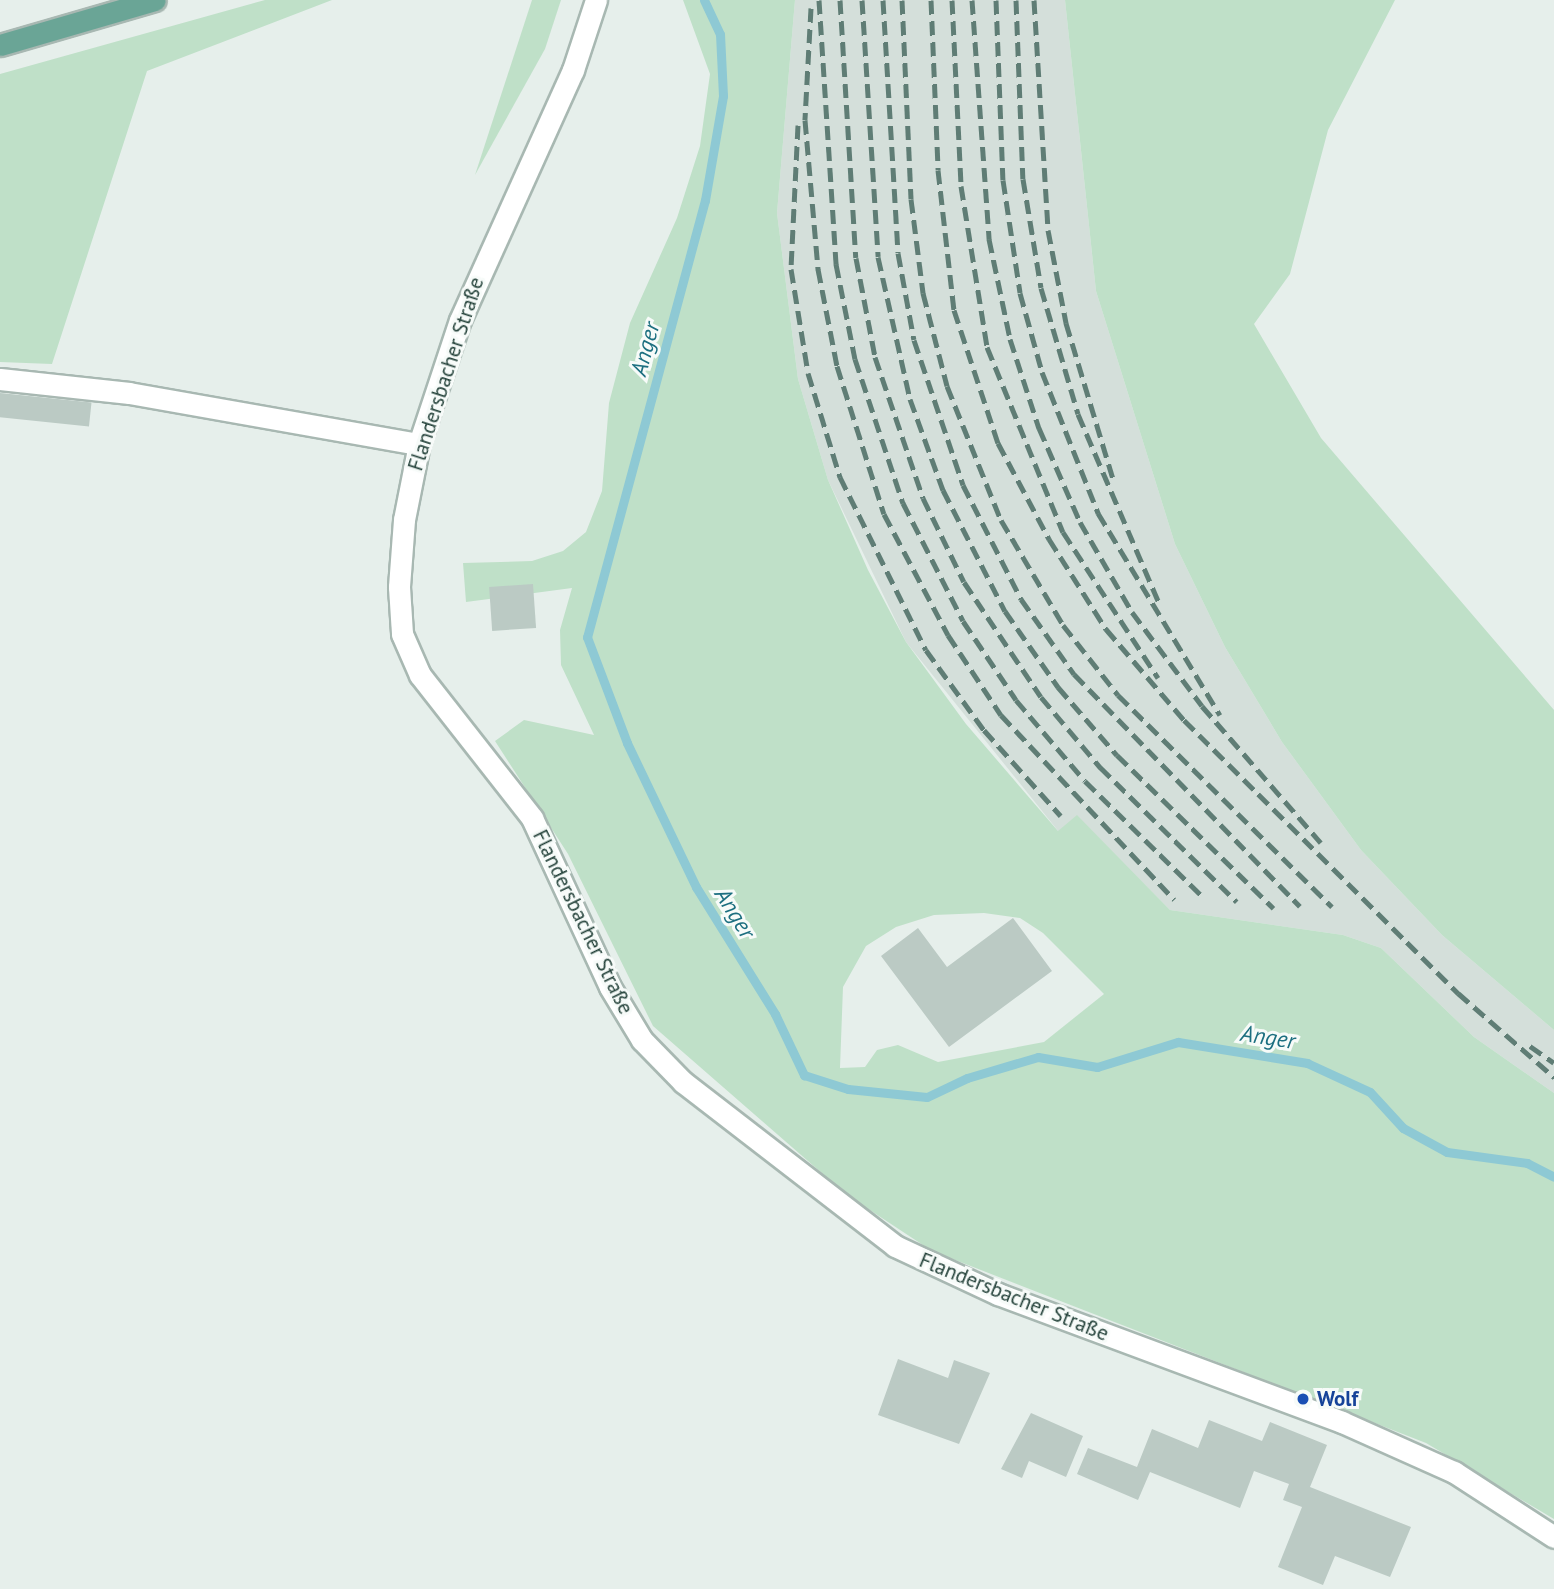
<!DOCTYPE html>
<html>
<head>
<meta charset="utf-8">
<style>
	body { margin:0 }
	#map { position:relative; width:1554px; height:1589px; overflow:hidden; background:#e6efeb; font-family:"PT Sans",sans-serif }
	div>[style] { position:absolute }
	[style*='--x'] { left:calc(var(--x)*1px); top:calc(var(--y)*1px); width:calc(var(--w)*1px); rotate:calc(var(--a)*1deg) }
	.built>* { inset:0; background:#d4dfda }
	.green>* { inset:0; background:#bfe0c8 }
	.stream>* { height:9px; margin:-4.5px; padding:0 4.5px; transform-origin:4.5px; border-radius:4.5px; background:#8ec9d4 }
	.building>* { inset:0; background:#bbcac4; transform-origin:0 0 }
	.roads { filter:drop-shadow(2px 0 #a8b8b2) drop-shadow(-2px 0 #a8b8b2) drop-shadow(0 2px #a8b8b2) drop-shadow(0 -2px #a8b8b2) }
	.minor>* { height:21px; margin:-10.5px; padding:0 10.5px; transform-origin:10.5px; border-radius:10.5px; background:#fff }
	.major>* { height:21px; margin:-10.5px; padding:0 10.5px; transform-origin:10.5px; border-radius:10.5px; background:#6aa596 }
	.rail>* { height:5px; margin-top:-2.5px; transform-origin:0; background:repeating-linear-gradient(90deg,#5f7d75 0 14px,transparent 0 21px) }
	.dots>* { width:19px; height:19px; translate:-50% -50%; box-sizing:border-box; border:4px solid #f7fbf9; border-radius:50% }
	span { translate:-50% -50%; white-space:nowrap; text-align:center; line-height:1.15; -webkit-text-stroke:6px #f7fbf9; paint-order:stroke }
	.street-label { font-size:21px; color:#24423a }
	.transit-label { font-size:21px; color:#164399; font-weight:700 }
	.left { translate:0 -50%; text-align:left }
	.water-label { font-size:23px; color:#1c6f80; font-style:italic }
</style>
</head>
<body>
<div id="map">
	<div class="built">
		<div style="clip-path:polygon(795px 0,1065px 0,1096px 291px,1175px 544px,1225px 647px,1282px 742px,1361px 850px,1442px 935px,1554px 1030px,1554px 1093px,1474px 1037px,1381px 948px,1343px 935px,1170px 910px,1077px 816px,1059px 832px,906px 642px,828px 480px,798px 379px,777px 213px)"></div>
	</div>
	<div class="green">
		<div style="clip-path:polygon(265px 0,332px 0,147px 71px,52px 364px,0 362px,0 74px)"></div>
		<div style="clip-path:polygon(532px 0,561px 0,545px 49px,475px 175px)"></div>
		<div style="clip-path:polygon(evenodd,683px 0,795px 0,777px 213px,798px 379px,828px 480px,868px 570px,906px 642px,966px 724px,1058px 831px,1077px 815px,1170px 910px,1343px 935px,1381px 948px,1474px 1037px,1554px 1093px,1554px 1519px,1426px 1443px,932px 1251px,847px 1195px,653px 1026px,568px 854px,495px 741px,524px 720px,594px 735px,561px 665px,560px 630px,572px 588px,466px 602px,463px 563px,532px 561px,563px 551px,586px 532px,602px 491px,609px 403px,630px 323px,677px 218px,700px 146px,710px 74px,683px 0,984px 913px,1020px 918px,1043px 933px,1104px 994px,1044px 1042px,938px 1062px,898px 1045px,877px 1050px,865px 1067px,840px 1068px,843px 987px,866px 946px,896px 927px,934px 915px,984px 913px)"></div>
		<div style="clip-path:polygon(1065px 0,1395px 0,1328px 130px,1290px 274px,1254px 324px,1321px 438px,1554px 710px,1554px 1030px,1442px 935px,1361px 850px,1282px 742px,1225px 647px,1175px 544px,1096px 291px)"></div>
	</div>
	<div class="stream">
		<div style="--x:704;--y:0;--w:38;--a:65"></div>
		<div style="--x:720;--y:34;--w:62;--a:87.2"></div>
		<div style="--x:723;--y:96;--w:106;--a:99.8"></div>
		<div style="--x:705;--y:200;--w:453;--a:105.1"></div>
		<div style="--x:587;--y:637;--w:113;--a:69.3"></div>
		<div style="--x:627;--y:743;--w:160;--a:64.4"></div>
		<div style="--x:696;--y:887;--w:150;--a:58.1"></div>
		<div style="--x:775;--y:1014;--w:68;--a:64.6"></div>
		<div style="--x:804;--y:1075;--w:46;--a:17.7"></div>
		<div style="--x:848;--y:1089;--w:79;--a:5.8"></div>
		<div style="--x:927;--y:1097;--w:44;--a:-25.4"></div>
		<div style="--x:967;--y:1078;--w:74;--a:-16.5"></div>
		<div style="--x:1038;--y:1057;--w:60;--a:9.6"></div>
		<div style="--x:1097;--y:1067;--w:85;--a:-17.2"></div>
		<div style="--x:1178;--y:1042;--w:131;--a:9.2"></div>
		<div style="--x:1307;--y:1063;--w:69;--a:24.7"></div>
		<div style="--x:1370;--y:1092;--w:49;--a:47.5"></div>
		<div style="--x:1403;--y:1128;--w:50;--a:28.6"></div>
		<div style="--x:1447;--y:1152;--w:81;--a:7.8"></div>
		<div style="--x:1527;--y:1163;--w:30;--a:27"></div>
	</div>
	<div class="building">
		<div style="left:0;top:393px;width:92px;height:24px;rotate:6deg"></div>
		<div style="left:533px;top:584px;width:44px;height:44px;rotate:86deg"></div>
		<div style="clip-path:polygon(1013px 918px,1052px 971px,949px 1047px,881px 956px,918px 928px,947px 967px)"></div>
		<div style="clip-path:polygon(898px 1359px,948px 1378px,954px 1360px,990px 1373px,959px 1444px,878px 1415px)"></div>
		<div style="clip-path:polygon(1031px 1413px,1083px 1436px,1066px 1477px,1029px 1461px,1022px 1478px,1001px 1469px)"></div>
		<div style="clip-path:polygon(1209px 1420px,1262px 1441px,1270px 1422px,1327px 1445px,1310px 1487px,1411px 1527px,1390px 1577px,1335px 1556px,1323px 1585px,1278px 1567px,1302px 1507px,1283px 1500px,1289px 1484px,1254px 1471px,1240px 1508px,1150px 1472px,1138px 1500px,1077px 1474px,1088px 1448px,1137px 1467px,1152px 1429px,1198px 1448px)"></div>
	</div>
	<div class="roads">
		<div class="minor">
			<div style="--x:596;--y:0;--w:74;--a:108.2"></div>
			<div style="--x:573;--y:70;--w:274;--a:114.3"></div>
			<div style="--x:460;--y:320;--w:131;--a:108.3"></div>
			<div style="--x:419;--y:444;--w:77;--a:101.2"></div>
			<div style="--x:404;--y:520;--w:67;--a:94.3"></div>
			<div style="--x:399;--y:587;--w:47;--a:86.3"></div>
			<div style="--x:402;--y:634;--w:45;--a:66.3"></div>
			<div style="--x:420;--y:675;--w:182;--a:51.9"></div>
			<div style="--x:532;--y:818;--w:186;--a:65.2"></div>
			<div style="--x:610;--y:987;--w:62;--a:58.9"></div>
			<div style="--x:642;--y:1040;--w:59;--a:45.7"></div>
			<div style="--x:683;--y:1082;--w:268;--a:37.7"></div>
			<div style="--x:895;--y:1246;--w:114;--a:25"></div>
			<div style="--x:998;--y:1294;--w:367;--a:20.4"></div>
			<div style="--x:1342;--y:1422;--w:123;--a:24.1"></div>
			<div style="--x:1454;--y:1472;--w:119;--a:33"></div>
			<div style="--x:0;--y:379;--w:130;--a:6.2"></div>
			<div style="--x:129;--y:393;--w:294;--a:10"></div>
		</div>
		<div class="major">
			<div style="--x:0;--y:45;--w:161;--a:-16.2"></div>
		</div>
	</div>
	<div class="rail">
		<div style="--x:819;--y:0;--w:265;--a:86.3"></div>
		<div style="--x:836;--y:264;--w:97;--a:78.7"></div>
		<div style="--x:855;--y:359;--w:152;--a:71.6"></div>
		<div style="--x:903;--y:503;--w:132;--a:63"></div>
		<div style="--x:963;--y:621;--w:95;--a:56.1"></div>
		<div style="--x:1016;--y:700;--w:106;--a:49.6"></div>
		<div style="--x:1085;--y:781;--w:163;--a:44.5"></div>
		<div style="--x:840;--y:0;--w:258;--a:86.5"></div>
		<div style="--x:856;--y:258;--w:101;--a:79.1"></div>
		<div style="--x:875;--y:357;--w:149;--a:71.2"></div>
		<div style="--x:923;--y:498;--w:93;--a:64"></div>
		<div style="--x:964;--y:582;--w:138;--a:56.2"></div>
		<div style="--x:1041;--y:697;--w:92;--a:49.9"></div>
		<div style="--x:1100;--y:767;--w:192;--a:44.6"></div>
		<div style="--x:862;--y:0;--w:257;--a:86.4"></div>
		<div style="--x:878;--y:257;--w:146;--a:77.3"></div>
		<div style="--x:910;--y:399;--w:97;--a:70.1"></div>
		<div style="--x:943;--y:490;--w:136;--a:62.9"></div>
		<div style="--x:1005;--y:611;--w:93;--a:55.1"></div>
		<div style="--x:1058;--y:687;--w:90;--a:49.1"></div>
		<div style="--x:1117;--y:755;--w:219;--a:44.4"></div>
		<div style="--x:883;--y:0;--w:253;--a:86.6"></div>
		<div style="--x:898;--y:253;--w:88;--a:79.6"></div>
		<div style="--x:914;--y:340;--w:153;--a:71.3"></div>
		<div style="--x:963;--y:485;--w:128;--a:63"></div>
		<div style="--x:1021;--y:599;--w:92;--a:54.8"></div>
		<div style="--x:1074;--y:674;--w:324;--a:45.8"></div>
		<div style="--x:902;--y:0;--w:199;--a:87.4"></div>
		<div style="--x:911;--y:199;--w:95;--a:82.7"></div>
		<div style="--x:923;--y:293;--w:96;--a:75.5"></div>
		<div style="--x:947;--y:386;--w:144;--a:68.1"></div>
		<div style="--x:1001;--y:520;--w:122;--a:59.4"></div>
		<div style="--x:1063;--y:625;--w:89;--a:51.8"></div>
		<div style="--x:1118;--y:695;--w:301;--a:44.7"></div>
		<div style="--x:931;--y:0;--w:170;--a:87.6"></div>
		<div style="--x:938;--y:170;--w:141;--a:83.5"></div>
		<div style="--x:954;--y:310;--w:140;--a:71.7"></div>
		<div style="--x:998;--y:443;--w:109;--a:62"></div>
		<div style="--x:1049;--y:539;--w:107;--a:57.7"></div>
		<div style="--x:1106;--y:629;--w:120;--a:49.4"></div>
		<div style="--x:1184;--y:720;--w:387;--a:44.9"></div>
		<div style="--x:1458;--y:993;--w:128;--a:41.2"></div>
		<div style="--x:952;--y:0;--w:186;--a:87.2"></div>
		<div style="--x:961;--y:186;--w:163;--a:80.8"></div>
		<div style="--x:987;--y:347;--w:200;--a:67.7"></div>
		<div style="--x:1063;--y:532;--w:174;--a:56.9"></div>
		<div style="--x:972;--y:0;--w:240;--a:85.9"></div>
		<div style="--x:989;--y:239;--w:102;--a:78.1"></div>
		<div style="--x:1010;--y:339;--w:94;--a:72"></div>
		<div style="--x:1039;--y:428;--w:103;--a:66.4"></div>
		<div style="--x:1080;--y:522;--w:104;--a:60"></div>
		<div style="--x:1132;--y:612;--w:117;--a:53.3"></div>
		<div style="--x:1202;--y:706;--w:181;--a:49"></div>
		<div style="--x:996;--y:0;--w:180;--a:87.8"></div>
		<div style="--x:1003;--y:180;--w:114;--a:81.4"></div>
		<div style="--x:1020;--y:293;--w:82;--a:74.4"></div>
		<div style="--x:1042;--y:372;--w:152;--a:68.3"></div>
		<div style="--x:1098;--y:513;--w:236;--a:58.9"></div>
		<div style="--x:1016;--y:0;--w:179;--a:87.8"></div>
		<div style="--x:1023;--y:179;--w:110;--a:80.6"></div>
		<div style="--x:1041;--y:288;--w:131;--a:73.6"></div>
		<div style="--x:1078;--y:414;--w:206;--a:66.8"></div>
		<div style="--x:1034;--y:0;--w:230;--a:86.5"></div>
		<div style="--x:1048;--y:230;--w:95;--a:79"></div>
		<div style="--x:1066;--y:323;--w:166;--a:73.2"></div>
		<div style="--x:811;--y:8;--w:112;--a:93.1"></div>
		<div style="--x:805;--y:120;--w:150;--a:85"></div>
		<div style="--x:818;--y:269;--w:99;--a:78.9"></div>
		<div style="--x:837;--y:366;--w:155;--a:72.4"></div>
		<div style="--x:884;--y:514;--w:137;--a:62.1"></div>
		<div style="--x:948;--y:635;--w:96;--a:56.5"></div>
		<div style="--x:1001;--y:715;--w:253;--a:46.8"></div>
		<div style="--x:798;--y:125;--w:144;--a:92.8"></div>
		<div style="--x:791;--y:269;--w:105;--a:80.7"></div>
		<div style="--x:808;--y:373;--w:109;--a:72.9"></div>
		<div style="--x:840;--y:477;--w:193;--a:63.6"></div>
		<div style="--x:926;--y:650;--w:99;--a:54.1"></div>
		<div style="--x:984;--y:730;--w:115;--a:48.2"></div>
		<div style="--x:1530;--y:1046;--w:29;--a:35"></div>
	</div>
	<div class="dots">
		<div style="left:1303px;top:1399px;background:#1a4fb4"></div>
	</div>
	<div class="street-label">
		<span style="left:446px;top:374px;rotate:-72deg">Flandersbacher Straße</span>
		<span style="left:583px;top:922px;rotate:64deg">Flandersbacher Straße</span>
		<span style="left:1014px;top:1297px;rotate:22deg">Flandersbacher Straße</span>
	</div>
	<div class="transit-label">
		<span class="left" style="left:1317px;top:1399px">Wolf</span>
	</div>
	<div class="water-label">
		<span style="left:645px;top:349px;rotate:-75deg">Anger</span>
		<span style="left:735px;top:913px;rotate:58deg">Anger</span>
		<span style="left:1268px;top:1037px;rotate:9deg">Anger</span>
	</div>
</div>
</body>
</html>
